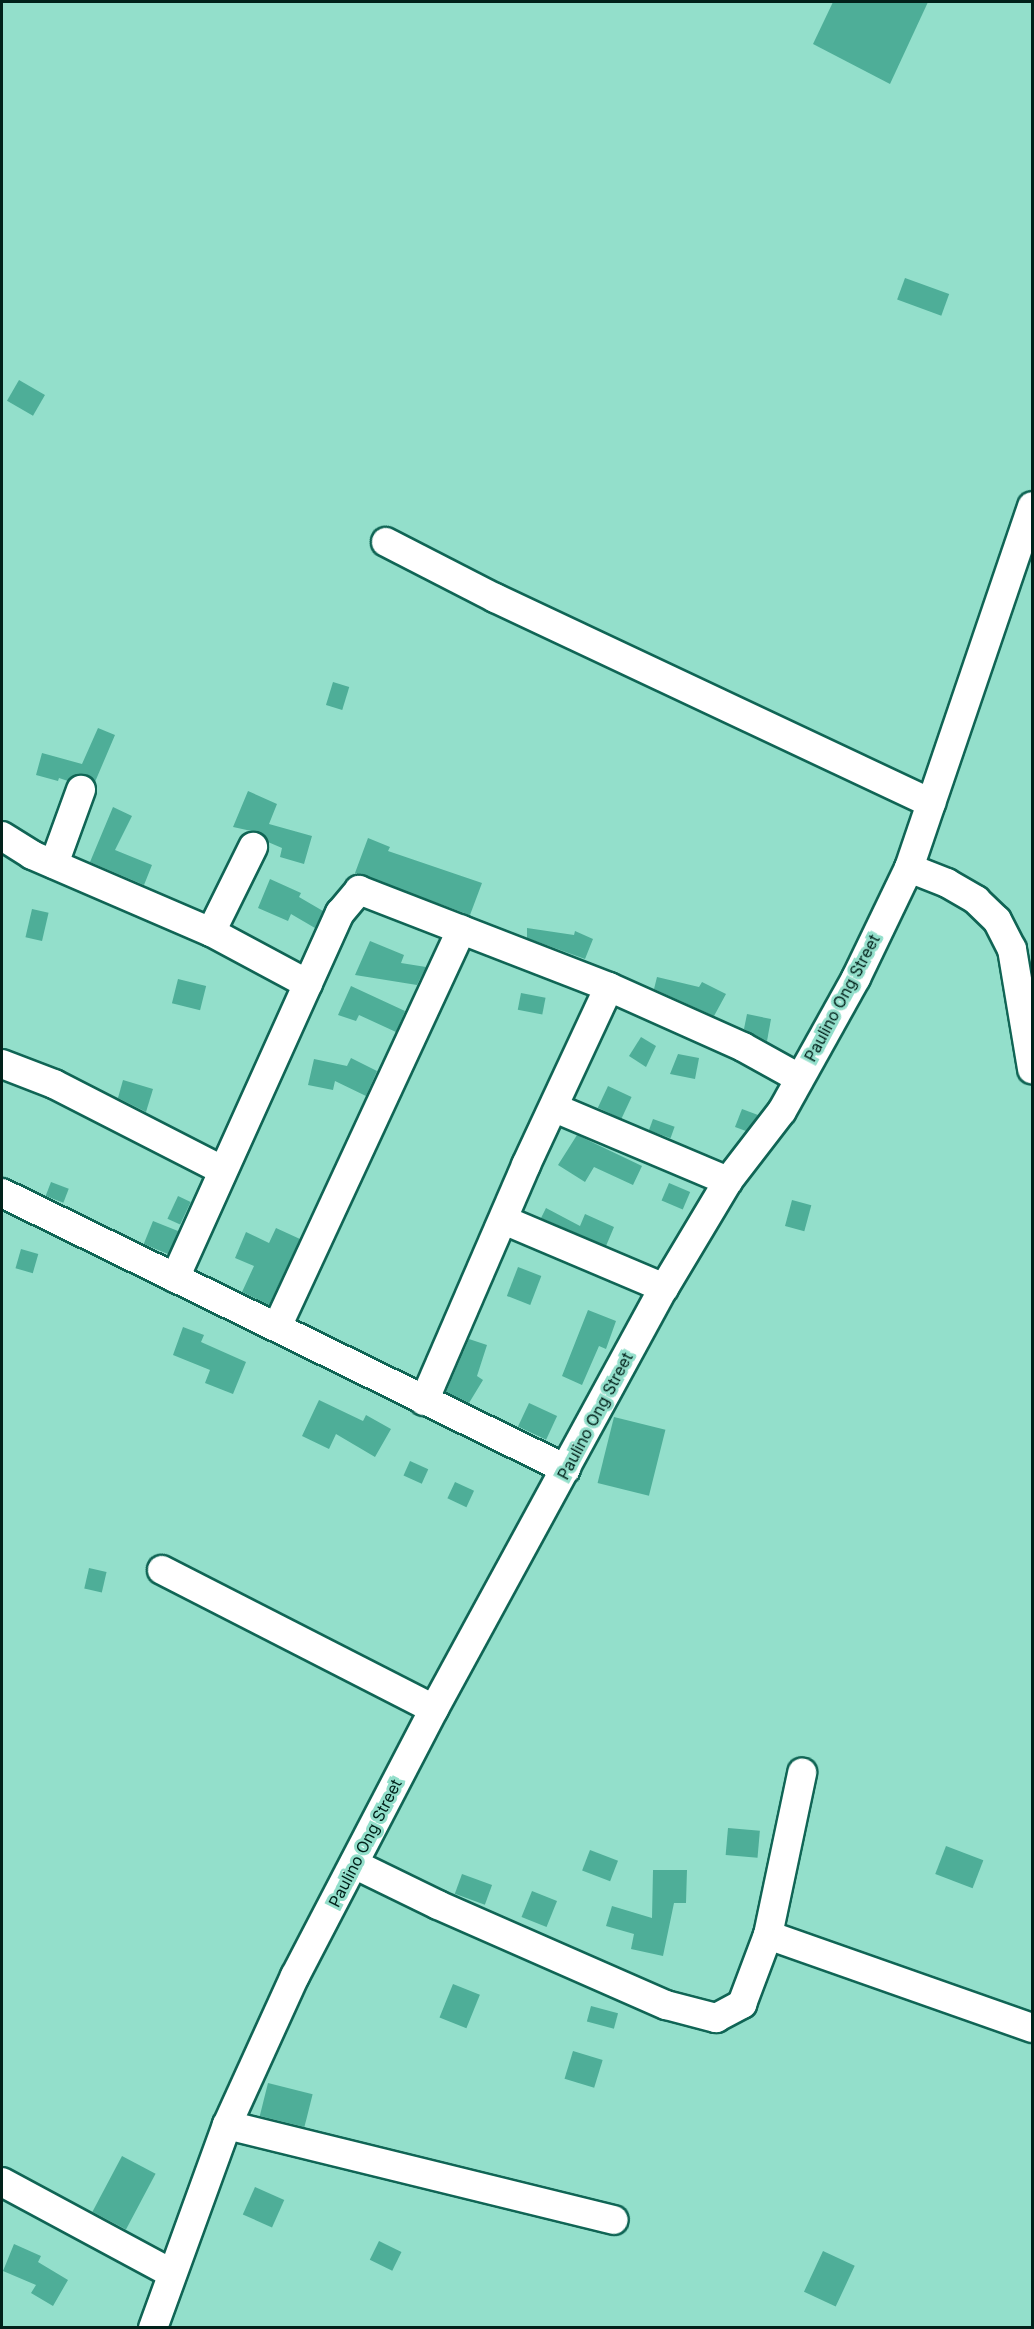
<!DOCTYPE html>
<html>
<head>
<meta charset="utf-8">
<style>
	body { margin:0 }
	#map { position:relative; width:1034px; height:2329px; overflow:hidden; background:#93dfcb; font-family:Inter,sans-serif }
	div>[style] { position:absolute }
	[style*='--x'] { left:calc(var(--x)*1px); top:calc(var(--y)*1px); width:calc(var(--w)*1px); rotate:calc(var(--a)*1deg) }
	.building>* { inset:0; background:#4eae98; transform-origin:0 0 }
	.roads { filter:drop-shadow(2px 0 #106555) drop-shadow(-2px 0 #106555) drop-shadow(0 2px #106555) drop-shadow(0 -2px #106555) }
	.minor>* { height:28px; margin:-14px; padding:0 14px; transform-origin:14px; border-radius:14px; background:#fff }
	span { translate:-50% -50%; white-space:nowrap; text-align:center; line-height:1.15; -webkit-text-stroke:6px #93dfcb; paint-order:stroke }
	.street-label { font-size:16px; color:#01211a }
	.frame { position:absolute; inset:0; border:3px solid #01211a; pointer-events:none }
</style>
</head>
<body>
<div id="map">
	<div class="building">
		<div style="clip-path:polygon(833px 2px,928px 2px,890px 84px,813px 44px)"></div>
		<div style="left:905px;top:278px;width:47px;height:23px;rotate:20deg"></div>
		<div style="left:19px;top:380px;width:30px;height:24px;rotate:30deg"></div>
		<div style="left:333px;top:682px;width:17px;height:24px;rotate:17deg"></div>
		<div style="clip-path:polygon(98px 728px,115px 735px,95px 782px,86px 774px,78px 774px,68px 781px,59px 778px,58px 781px,36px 775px,42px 753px,82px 764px)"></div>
		<div style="clip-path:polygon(248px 791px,277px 804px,269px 824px,312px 836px,304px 864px,280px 857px,282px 848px,268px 842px,261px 833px,233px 827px)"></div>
		<div style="clip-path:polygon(113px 807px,132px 816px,115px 850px,152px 865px,144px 885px,90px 862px)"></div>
		<div style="clip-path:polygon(368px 838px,390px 847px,388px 851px,482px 883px,470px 915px,355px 873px)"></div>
		<div style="clip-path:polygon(270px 879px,301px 893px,299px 897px,323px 911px,315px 928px,291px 914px,288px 921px,258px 908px)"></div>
		<div style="left:32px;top:909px;width:17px;height:29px;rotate:13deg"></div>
		<div style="clip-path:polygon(527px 928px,574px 935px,575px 931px,593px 939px,585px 959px,527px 938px)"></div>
		<div style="clip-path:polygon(370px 941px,404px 955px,401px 963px,426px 967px,417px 985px,355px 975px)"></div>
		<div style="clip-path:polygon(657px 977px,699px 987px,702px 982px,726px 994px,714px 1016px,654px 989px)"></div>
		<div style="left:178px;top:979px;width:29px;height:25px;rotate:14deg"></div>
		<div style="clip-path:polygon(351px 986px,405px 1011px,396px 1032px,359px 1015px,356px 1021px,338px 1015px)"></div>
		<div style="left:521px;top:993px;width:25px;height:17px;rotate:11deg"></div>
		<div style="clip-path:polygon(747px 1014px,771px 1019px,767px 1041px,744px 1029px)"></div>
		<div style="clip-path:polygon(641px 1037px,656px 1046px,646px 1067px,629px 1056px)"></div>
		<div style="clip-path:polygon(678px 1054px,699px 1058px,695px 1079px,670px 1074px)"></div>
		<div style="clip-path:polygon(351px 1058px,377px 1071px,366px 1096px,335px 1081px,333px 1090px,308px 1085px,314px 1059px,347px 1066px)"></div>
		<div style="clip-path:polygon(123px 1080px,153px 1089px,146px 1112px,118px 1098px)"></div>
		<div style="left:608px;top:1086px;width:26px;height:24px;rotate:25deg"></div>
		<div style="clip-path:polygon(742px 1109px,758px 1115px,746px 1131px,735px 1127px)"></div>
		<div style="left:653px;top:1119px;width:23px;height:12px;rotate:20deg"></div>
		<div style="clip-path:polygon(577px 1135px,642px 1166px,633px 1185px,594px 1167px,585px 1182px,558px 1165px)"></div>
		<div style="left:51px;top:1182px;width:19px;height:15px;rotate:21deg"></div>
		<div style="left:669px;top:1183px;width:23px;height:19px;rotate:23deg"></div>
		<div style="left:178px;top:1196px;width:14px;height:25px;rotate:25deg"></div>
		<div style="left:792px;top:1200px;width:20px;height:27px;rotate:15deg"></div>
		<div style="clip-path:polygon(546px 1208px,580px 1226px,585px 1214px,614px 1227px,606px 1246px,541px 1218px)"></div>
		<div style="left:153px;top:1221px;width:27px;height:25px;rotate:22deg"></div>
		<div style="clip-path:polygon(276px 1228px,300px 1239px,269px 1305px,242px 1292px,254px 1266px,235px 1258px,246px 1232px,269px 1243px)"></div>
		<div style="left:21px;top:1249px;width:18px;height:20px;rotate:16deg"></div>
		<div style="left:518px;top:1267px;width:25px;height:31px;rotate:21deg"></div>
		<div style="clip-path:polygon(588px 1310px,616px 1321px,606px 1349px,599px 1346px,582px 1385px,562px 1376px)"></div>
		<div style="clip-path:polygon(183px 1327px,204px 1335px,201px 1342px,246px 1362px,233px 1394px,205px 1383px,210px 1370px,173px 1355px)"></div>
		<div style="clip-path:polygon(469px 1339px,487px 1345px,477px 1376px,483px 1380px,469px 1403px,446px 1392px)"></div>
		<div style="clip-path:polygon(319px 1400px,363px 1421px,366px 1415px,391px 1429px,375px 1457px,336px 1434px,329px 1449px,302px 1436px)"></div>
		<div style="left:529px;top:1403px;width:31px;height:26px;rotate:25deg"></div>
		<div style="left:614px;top:1417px;width:53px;height:68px;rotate:14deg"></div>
		<div style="left:410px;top:1461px;width:20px;height:16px;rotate:24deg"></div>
		<div style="left:455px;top:1482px;width:21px;height:18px;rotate:25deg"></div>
		<div style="left:89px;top:1568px;width:18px;height:21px;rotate:13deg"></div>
		<div style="left:728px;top:1828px;width:32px;height:27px;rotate:5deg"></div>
		<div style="left:946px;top:1846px;width:40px;height:30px;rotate:21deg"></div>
		<div style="left:590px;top:1850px;width:30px;height:22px;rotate:21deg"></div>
		<div style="clip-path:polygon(653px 1870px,687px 1870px,686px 1903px,674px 1903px,663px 1956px,631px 1949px,634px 1934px,606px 1926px,612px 1906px,652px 1918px)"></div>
		<div style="left:462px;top:1874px;width:32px;height:21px;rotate:20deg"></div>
		<div style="left:532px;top:1891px;width:27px;height:28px;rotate:22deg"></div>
		<div style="left:453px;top:1984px;width:29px;height:36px;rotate:22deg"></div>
		<div style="left:591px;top:2006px;width:28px;height:16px;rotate:15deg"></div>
		<div style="left:573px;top:2051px;width:31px;height:29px;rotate:17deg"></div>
		<div style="left:268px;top:2083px;width:46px;height:34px;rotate:14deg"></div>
		<div style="left:122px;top:2156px;width:38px;height:63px;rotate:28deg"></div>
		<div style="left:255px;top:2187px;width:32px;height:30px;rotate:24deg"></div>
		<div style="left:379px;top:2241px;width:25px;height:21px;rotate:26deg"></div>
		<div style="clip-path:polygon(14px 2244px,41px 2256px,38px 2262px,68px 2280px,53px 2306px,31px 2293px,36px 2285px,3px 2271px)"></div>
		<div style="left:823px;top:2251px;width:35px;height:45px;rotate:25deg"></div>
	</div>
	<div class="roads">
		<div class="minor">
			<div style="--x:386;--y:542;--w:123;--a:27.2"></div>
			<div style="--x:495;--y:598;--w:482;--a:25.2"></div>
			<div style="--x:2;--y:836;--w:36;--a:32"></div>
			<div style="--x:32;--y:855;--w:195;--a:23.3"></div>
			<div style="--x:211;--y:932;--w:110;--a:28.2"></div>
			<div style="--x:54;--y:864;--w:79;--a:-70"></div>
			<div style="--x:909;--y:868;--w:41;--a:21.5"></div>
			<div style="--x:947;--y:883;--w:34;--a:30"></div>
			<div style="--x:976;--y:900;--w:29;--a:44"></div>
			<div style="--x:997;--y:920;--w:33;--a:63"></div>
			<div style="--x:1012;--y:949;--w:122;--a:80.5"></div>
			<div style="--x:211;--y:932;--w:95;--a:-63.7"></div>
			<div style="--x:2;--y:1064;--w:56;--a:21"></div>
			<div style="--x:54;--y:1084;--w:189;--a:27.1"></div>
			<div style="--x:555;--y:1108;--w:188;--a:22.9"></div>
			<div style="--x:2;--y:1193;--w:628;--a:26.08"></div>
			<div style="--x:504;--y:1220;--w:174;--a:23"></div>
			<div style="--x:175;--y:1278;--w:401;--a:-65.7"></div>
			<div style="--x:340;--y:913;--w:30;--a:-50"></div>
			<div style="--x:359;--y:890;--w:268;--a:21.2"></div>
			<div style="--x:609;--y:987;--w:147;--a:24.1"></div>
			<div style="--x:743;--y:1047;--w:64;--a:29"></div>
			<div style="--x:277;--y:1327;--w:438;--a:-65.1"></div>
			<div style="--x:424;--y:1401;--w:257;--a:-66.6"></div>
			<div style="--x:526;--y:1165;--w:196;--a:-65"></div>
			<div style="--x:162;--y:1570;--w:305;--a:27.1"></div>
			<div style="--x:354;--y:1864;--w:93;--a:26"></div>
			<div style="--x:438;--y:1905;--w:249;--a:23.7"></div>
			<div style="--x:666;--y:2005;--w:52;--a:14.6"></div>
			<div style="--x:716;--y:2018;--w:30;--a:-28"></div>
			<div style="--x:742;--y:2004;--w:74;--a:-69.4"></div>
			<div style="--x:768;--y:1935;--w:166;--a:-78.1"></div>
			<div style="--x:768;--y:1935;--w:280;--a:19.4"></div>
			<div style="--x:227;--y:2125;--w:398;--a:13.8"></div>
			<div style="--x:2;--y:2182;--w:192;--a:28.3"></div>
			<div style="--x:153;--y:2328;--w:216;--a:-70"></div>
			<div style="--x:227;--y:2125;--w:164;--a:-65.5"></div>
			<div style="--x:295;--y:1976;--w:301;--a:-62.5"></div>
			<div style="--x:434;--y:1709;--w:480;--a:-61.4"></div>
			<div style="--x:664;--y:1288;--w:125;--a:-59.1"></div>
			<div style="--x:728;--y:1181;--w:88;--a:-52.4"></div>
			<div style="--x:782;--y:1111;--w:152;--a:-60.9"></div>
			<div style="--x:856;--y:978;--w:122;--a:-64.3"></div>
			<div style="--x:909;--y:868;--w:382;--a:-71.2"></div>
		</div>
	</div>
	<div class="street-label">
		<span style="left:842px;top:998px;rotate:-62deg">Paulino Ong Street</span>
		<span style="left:595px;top:1416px;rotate:-62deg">Paulino Ong Street</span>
		<span style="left:365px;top:1843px;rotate:-63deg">Paulino Ong Street</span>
	</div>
	<div class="frame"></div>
</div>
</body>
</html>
